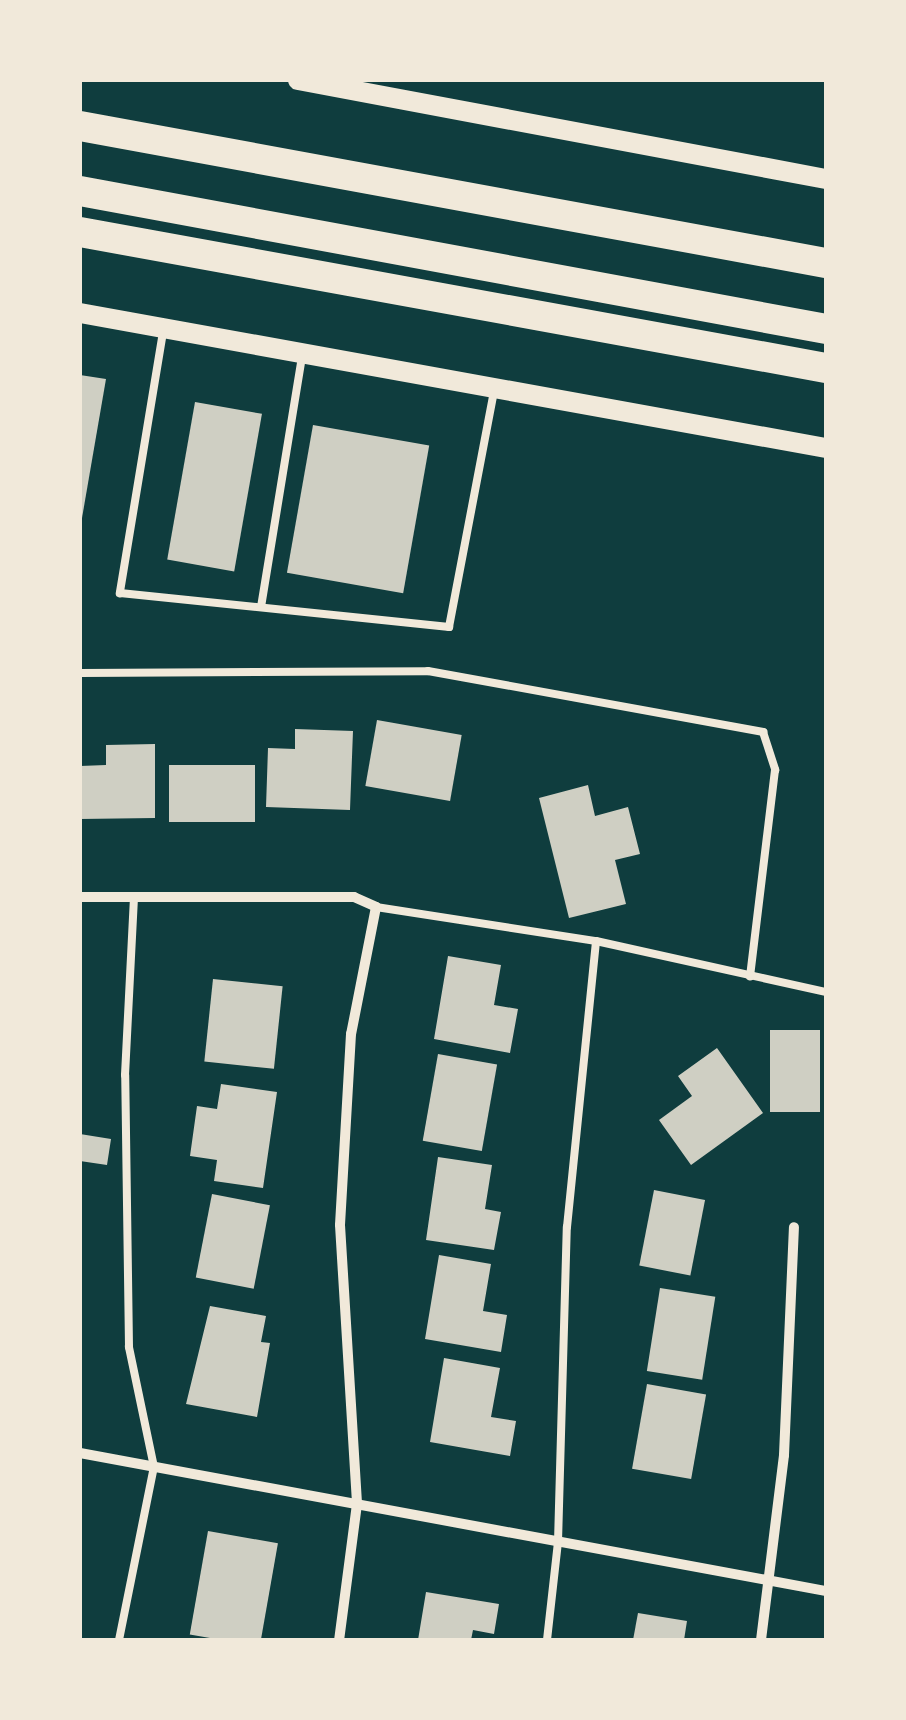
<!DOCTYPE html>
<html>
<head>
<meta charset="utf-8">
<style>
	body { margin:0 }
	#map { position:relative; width:906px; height:1720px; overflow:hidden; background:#0f3d3e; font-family:"IBM Plex Sans",sans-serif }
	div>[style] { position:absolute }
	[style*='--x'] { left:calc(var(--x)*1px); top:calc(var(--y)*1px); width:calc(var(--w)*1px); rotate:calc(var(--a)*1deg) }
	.building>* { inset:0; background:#cfcfc3; transform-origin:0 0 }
	.service>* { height:8px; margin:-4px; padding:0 4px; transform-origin:4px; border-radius:4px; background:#f1e9da }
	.minor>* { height:10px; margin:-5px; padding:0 5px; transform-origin:5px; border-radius:5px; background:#f1e9da }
	.secondary>* { height:20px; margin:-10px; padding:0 10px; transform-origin:10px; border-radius:10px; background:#f1e9da }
	.motorway>* { height:30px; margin:-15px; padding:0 15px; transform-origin:15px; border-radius:15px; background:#f1e9da }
	span { translate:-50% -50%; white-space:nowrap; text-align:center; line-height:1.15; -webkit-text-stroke:9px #f1e9da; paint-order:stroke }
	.frame { position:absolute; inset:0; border:82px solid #f1e9da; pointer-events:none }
</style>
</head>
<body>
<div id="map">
	<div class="building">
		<div style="clip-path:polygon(80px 375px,106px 379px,82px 518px,80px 518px)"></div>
		<div style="left:195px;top:402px;width:68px;height:160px;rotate:10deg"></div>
		<div style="left:313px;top:425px;width:118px;height:150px;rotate:10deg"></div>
		<div style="left:377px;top:720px;width:86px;height:67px;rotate:10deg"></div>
		<div style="clip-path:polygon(295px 729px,353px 731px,350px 810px,266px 807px,268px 748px,295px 749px)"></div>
		<div style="clip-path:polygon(155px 744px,155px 818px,80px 819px,80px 766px,106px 765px,106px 745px)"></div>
		<div style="left:169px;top:765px;width:86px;height:57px"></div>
		<div style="clip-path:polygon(588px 785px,595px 816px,628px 807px,640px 854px,615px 860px,626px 904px,569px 918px,539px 798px)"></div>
		<div style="clip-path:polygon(448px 956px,501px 965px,494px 1005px,518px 1009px,510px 1053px,434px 1039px)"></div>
		<div style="left:213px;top:979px;width:70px;height:83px;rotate:6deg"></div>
		<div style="left:770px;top:1030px;width:50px;height:82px"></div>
		<div style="clip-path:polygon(717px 1048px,763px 1113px,691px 1165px,659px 1120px,692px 1096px,678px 1076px)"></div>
		<div style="left:438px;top:1054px;width:60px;height:88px;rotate:10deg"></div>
		<div style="clip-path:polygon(221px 1084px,277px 1092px,263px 1188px,214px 1181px,217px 1160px,190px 1156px,197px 1106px,217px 1109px)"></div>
		<div style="clip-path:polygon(80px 1134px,111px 1139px,107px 1165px,80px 1161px)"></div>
		<div style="clip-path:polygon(438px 1157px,492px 1165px,485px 1209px,501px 1212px,494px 1250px,426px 1240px)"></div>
		<div style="left:654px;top:1190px;width:52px;height:77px;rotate:11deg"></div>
		<div style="left:212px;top:1194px;width:59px;height:85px;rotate:11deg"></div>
		<div style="clip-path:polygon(439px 1255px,491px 1264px,483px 1311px,507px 1315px,501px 1352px,425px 1339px)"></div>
		<div style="left:660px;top:1288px;width:56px;height:84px;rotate:9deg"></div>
		<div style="clip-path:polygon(210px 1306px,266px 1316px,261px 1342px,270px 1343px,257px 1417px,186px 1404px)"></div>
		<div style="clip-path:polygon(444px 1358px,500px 1368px,491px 1417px,516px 1421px,510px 1456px,430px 1442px)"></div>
		<div style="left:647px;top:1384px;width:60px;height:86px;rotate:10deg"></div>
		<div style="left:208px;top:1531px;width:71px;height:105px;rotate:10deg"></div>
		<div style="clip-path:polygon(426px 1592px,499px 1604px,494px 1634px,473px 1630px,471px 1640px,418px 1640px)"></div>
		<div style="clip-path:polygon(638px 1613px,687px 1621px,684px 1640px,633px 1640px)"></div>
	</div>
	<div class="service">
		<div style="--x:163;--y:332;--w:265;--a:99.4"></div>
		<div style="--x:120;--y:593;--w:331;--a:5.9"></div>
		<div style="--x:449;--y:627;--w:240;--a:-79.2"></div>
		<div style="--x:261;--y:607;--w:254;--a:-80.7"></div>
		<div style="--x:80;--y:673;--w:348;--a:-0.3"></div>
		<div style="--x:428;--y:671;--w:341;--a:10.3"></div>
		<div style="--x:763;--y:732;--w:40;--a:72"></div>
		<div style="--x:775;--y:770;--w:208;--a:96.9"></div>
		<div style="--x:376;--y:907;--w:223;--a:8.8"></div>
		<div style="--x:596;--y:941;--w:236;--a:12.5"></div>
		<div style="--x:119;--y:1640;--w:177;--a:-78.6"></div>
		<div style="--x:154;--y:1467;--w:123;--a:-101.8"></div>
		<div style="--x:129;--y:1347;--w:272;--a:-90.8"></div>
		<div style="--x:125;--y:1075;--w:177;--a:-87.1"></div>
		<div style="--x:547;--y:1640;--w:99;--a:-83.6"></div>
		<div style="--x:558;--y:1542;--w:315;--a:-88.4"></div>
		<div style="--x:567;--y:1227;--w:287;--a:-84.2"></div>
	</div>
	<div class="minor">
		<div style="--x:80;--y:897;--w:274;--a:0"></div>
		<div style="--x:354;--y:897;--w:24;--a:24"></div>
		<div style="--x:376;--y:907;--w:129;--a:101.1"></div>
		<div style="--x:351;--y:1034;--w:191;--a:93.3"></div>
		<div style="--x:340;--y:1225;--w:280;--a:86.5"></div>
		<div style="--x:357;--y:1504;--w:137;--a:97.5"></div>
		<div style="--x:80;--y:1453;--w:759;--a:10.48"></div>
		<div style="--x:761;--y:1640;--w:186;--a:-82.9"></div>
		<div style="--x:784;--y:1455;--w:228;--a:-87.5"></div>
	</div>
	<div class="secondary">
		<div style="--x:298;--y:80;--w:537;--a:10.62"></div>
		<div style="--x:80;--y:313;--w:758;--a:10.26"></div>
	</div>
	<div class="motorway">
		<div style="--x:80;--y:126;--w:758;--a:10.41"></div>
		<div style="--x:80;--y:191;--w:759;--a:10.48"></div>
		<div style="--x:80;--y:232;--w:758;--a:10.33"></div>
	</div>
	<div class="frame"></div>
</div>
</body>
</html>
